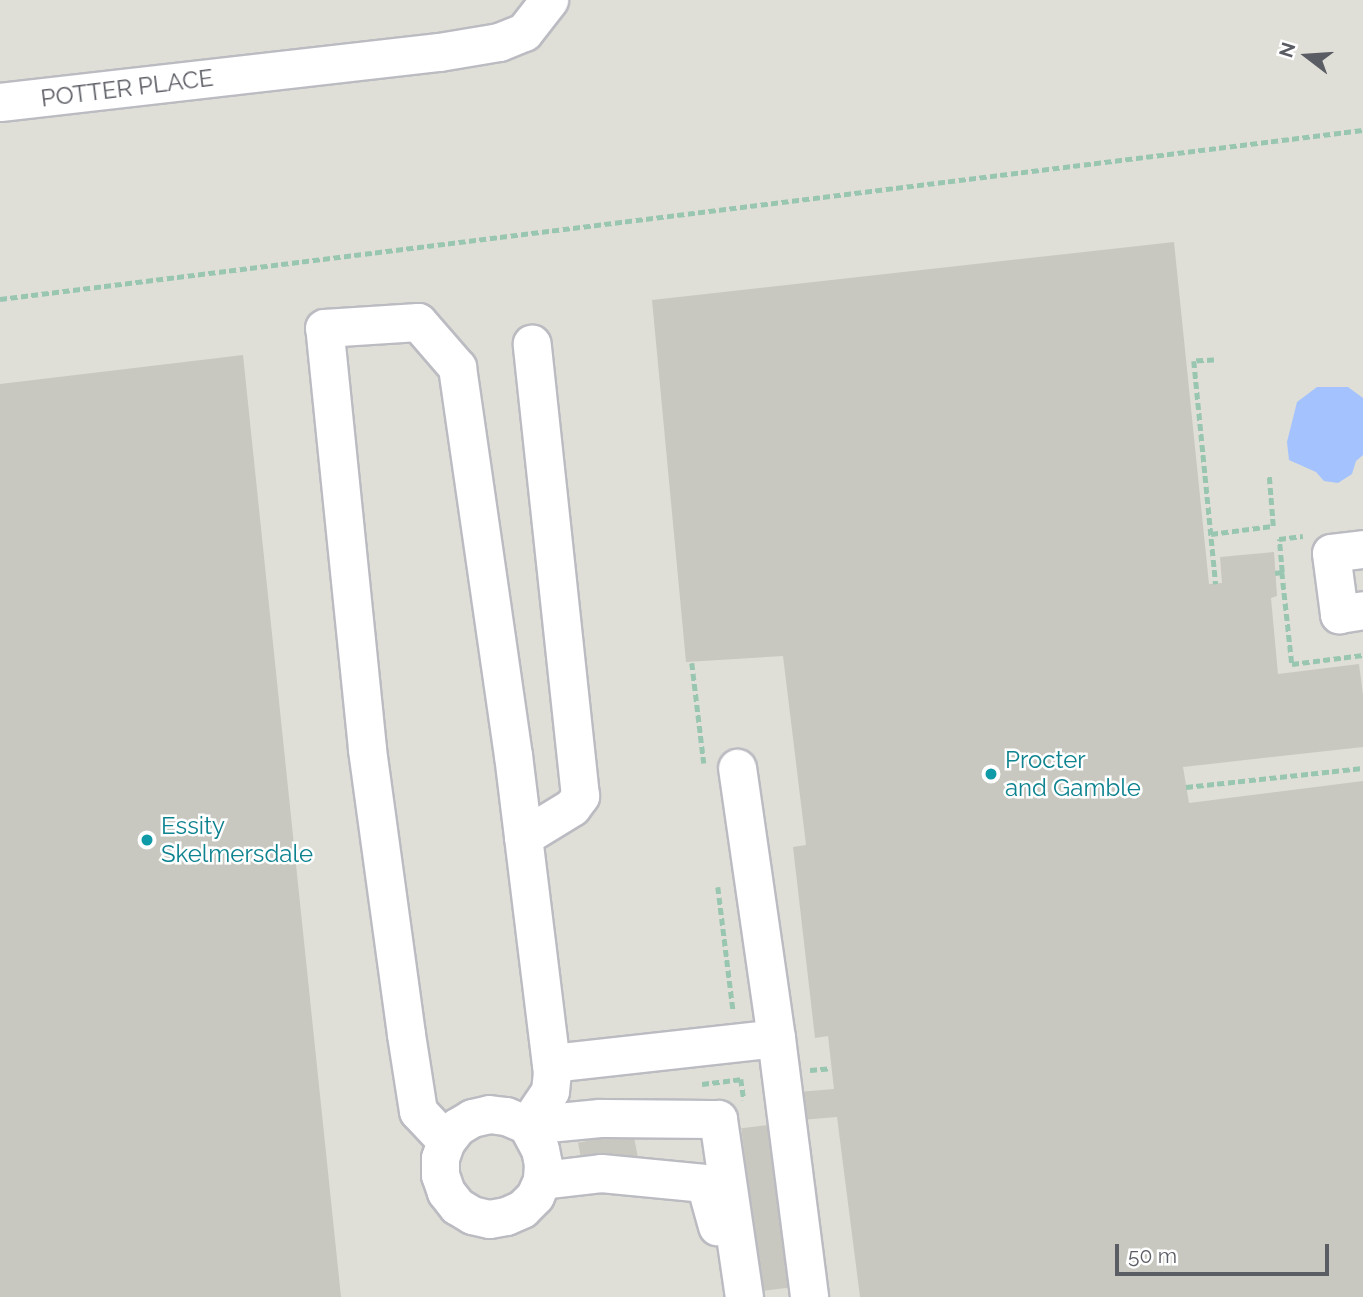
<!DOCTYPE html>
<html>
<head>
<meta charset="utf-8">
<style>
	body { margin:0 }
	#map { position:relative; width:1363px; height:1297px; overflow:hidden; background:#eeeee3; font-family:Raleway,sans-serif }
	div>[style] { position:absolute }
	[style*='--x'] { left:calc(var(--x)*1px); top:calc(var(--y)*1px); width:calc(var(--w)*1px); rotate:calc(var(--a)*1deg) }
	.industrial>* { inset:0; background:#dfdfd7; transform-origin:0 0 }
	.water>* { inset:0; background:#a3c2fe }
	.building>* { inset:0; background:#c9c8c0; transform-origin:0 0 }
	.path>* { height:4.5px; margin-top:-2.25px; transform-origin:0; background:repeating-linear-gradient(90deg,#99c6b0 0 7px,transparent 0 10.5px) }
	.roads { filter:drop-shadow(2px 0 #bbbbc2) drop-shadow(-2px 0 #bbbbc2) drop-shadow(0 2px #bbbbc2) drop-shadow(0 -2px #bbbbc2) }
	.minor>* { height:37px; margin:-18.5px; padding:0 18.5px; transform-origin:18.5px; border-radius:18.5px; background:#fff }
	.dots>* { width:19px; height:19px; translate:-50% -50%; box-sizing:border-box; border:4px solid #fff; border-radius:50% }
	span { translate:-50% -50%; white-space:nowrap; text-align:center; line-height:1.15; -webkit-text-stroke:5px #fff; paint-order:stroke }
	.street-label { font-size:24px; color:#5b5d64 }
	.culture-label { font-size:24px; color:#0d838f }
	.left { translate:0 -50%; text-align:left }
	.north { position:absolute; left:1272px; top:21px; width:70px; height:70px; -webkit-text-stroke:5px #fff; paint-order:stroke; rotate:287deg; font-size:19px; font-weight:700; line-height:28px; text-align:center; color:#5b5d64 }
	.north::after { content:''; display:block; margin:auto; width:24px; height:32px; background:#5b5d64; clip-path:polygon(50% 0,100% 100%,50% 72%,0 100%) }
	.scale { position:absolute; left:1115px; top:1244px; width:214px; height:32px; box-sizing:border-box; border:4px solid #5b5d64; border-top:0; padding-left:9px; font-size:21px; line-height:24px; white-space:nowrap; color:#5b5d64; -webkit-text-stroke:5px #fff; paint-order:stroke }
</style>
</head>
<body>
<div id="map">
	<div class="industrial">
		<div style="left:0;top:0;width:1363px;height:1297px"></div>
	</div>
	<div class="water">
		<div style="clip-path:polygon(1317px 387px,1348px 387px,1363px 398px,1363px 455px,1356px 461px,1352px 474px,1338px 483px,1324px 481px,1316px 472px,1289px 460px,1287px 442px,1297px 402px)"></div>
	</div>
	<div class="building">
		<div style="clip-path:polygon(1174px 242px,1209px 584px,1222px 583px,1220px 557px,1274px 552px,1277px 596px,1271px 598px,1278px 674px,1359px 664px,1363px 695px,1363px 747px,1183px 767px,1189px 803px,1363px 781px,1363px 1297px,860px 1297px,837px 1117px,801px 1120px,798px 1092px,834px 1089px,828px 1036px,815px 1038px,793px 847px,806px 845px,783px 656px,686px 662px,652px 300px)"></div>
		<div style="clip-path:polygon(243px 355px,341px 1297px,0 1297px,0 384px)"></div>
		<div style="left:776px;top:1124px;width:164px;height:35px;rotate:83deg"></div>
		<div style="left:633px;top:1132px;width:25px;height:56px;rotate:79deg"></div>
	</div>
	<div class="path">
		<div style="--x:0;--y:299;--w:1373;--a:-7.07"></div>
		<div style="--x:1214;--y:360;--w:20;--a:177"></div>
		<div style="--x:1194;--y:361;--w:224;--a:84.4"></div>
		<div style="--x:1211;--y:534;--w:63;--a:-7.4"></div>
		<div style="--x:1273;--y:526;--w:51;--a:-94.5"></div>
		<div style="--x:1282;--y:572;--w:93;--a:83.8"></div>
		<div style="--x:1292;--y:664;--w:72;--a:-7.2"></div>
		<div style="--x:1275;--y:573;--w:7;--a:-8"></div>
		<div style="--x:1282;--y:572;--w:33;--a:-95"></div>
		<div style="--x:1279;--y:539;--w:24;--a:-7"></div>
		<div style="--x:692;--y:663;--w:101;--a:83.2"></div>
		<div style="--x:1186;--y:787;--w:178;--a:-6.1"></div>
		<div style="--x:718;--y:887;--w:124;--a:83"></div>
		<div style="--x:810;--y:1070;--w:21;--a:-5"></div>
		<div style="--x:702;--y:1084;--w:39;--a:-7"></div>
		<div style="--x:741;--y:1079;--w:21;--a:82"></div>
	</div>
	<div class="roads">
		<div class="minor">
			<div style="--x:0;--y:102;--w:442;--a:-6.5"></div>
			<div style="--x:439;--y:52;--w:61;--a:-9.5"></div>
			<div style="--x:499;--y:42;--w:27;--a:-22"></div>
			<div style="--x:524;--y:32;--w:41;--a:-52"></div>
			<div style="--x:1363;--y:549;--w:32;--a:173"></div>
			<div style="--x:1331;--y:553;--w:62;--a:82.5"></div>
			<div style="--x:1339;--y:614;--w:24;--a:-9"></div>
			<div style="--x:523;--y:837;--w:57;--a:-31.5"></div>
			<div style="--x:572;--y:807;--w:14;--a:-54"></div>
			<div style="--x:580;--y:796;--w:455;--a:-96.1"></div>
			<div style="--x:776;--y:1038;--w:261;--a:82.7"></div>
			<div style="--x:551;--y:1063;--w:226;--a:-6.3"></div>
			<div style="--x:776;--y:1038;--w:273;--a:-98.2"></div>
			<div style="--x:489;--y:1114;--w:17;--a:7"></div>
			<div style="--x:506;--y:1116;--w:23;--a:23"></div>
			<div style="--x:527;--y:1125;--w:27;--a:62"></div>
			<div style="--x:540;--y:1149;--w:15;--a:79"></div>
			<div style="--x:543;--y:1164;--w:16;--a:94"></div>
			<div style="--x:542;--y:1180;--w:17;--a:114"></div>
			<div style="--x:535;--y:1196;--w:18;--a:135"></div>
			<div style="--x:522;--y:1209;--w:17;--a:156"></div>
			<div style="--x:506;--y:1216;--w:17;--a:170"></div>
			<div style="--x:489;--y:1219;--w:17;--a:-167"></div>
			<div style="--x:472;--y:1215;--w:17;--a:-149"></div>
			<div style="--x:457;--y:1206;--w:18;--a:-128"></div>
			<div style="--x:446;--y:1192;--w:18;--a:-109"></div>
			<div style="--x:440;--y:1175;--w:17;--a:-90"></div>
			<div style="--x:440;--y:1158;--w:18;--a:-71"></div>
			<div style="--x:446;--y:1141;--w:18;--a:-52"></div>
			<div style="--x:457;--y:1127;--w:17;--a:-31"></div>
			<div style="--x:472;--y:1118;--w:17;--a:-13"></div>
			<div style="--x:527;--y:1125;--w:73;--a:-5.5"></div>
			<div style="--x:600;--y:1118;--w:118;--a:0.5"></div>
			<div style="--x:718;--y:1119;--w:180;--a:81.7"></div>
			<div style="--x:446;--y:1141;--w:41;--a:-133"></div>
			<div style="--x:418;--y:1111;--w:78;--a:-98.9"></div>
			<div style="--x:406;--y:1034;--w:289;--a:-97.8"></div>
			<div style="--x:367;--y:748;--w:422;--a:-95.8"></div>
			<div style="--x:324;--y:328;--w:94;--a:-3.7"></div>
			<div style="--x:418;--y:322;--w:60;--a:49.1"></div>
			<div style="--x:457;--y:367;--w:392;--a:81.8"></div>
			<div style="--x:513;--y:755;--w:319;--a:83"></div>
			<div style="--x:552;--y:1072;--w:19;--a:96"></div>
			<div style="--x:550;--y:1091;--w:41;--a:124.1"></div>
			<div style="--x:542;--y:1180;--w:59;--a:-6.8"></div>
			<div style="--x:601;--y:1173;--w:104;--a:5.5"></div>
			<div style="--x:705;--y:1183;--w:45;--a:74.4"></div>
		</div>
	</div>
	<div class="dots">
		<div style="left:991px;top:774px;background:#0f9aa8"></div>
		<div style="left:147px;top:840px;background:#0f9aa8"></div>
	</div>
	<div class="street-label">
		<span style="left:127px;top:88px;rotate:-7deg">POTTER PLACE</span>
	</div>
	<div class="culture-label">
		<span class="left" style="left:1005px;top:774px">Procter<br>and Gamble</span>
		<span class="left" style="left:161px;top:840px">Essity<br>Skelmersdale</span>
	</div>
	<div class="north">N</div>
	<div class="scale">50 m</div>
</div>
</body>
</html>
